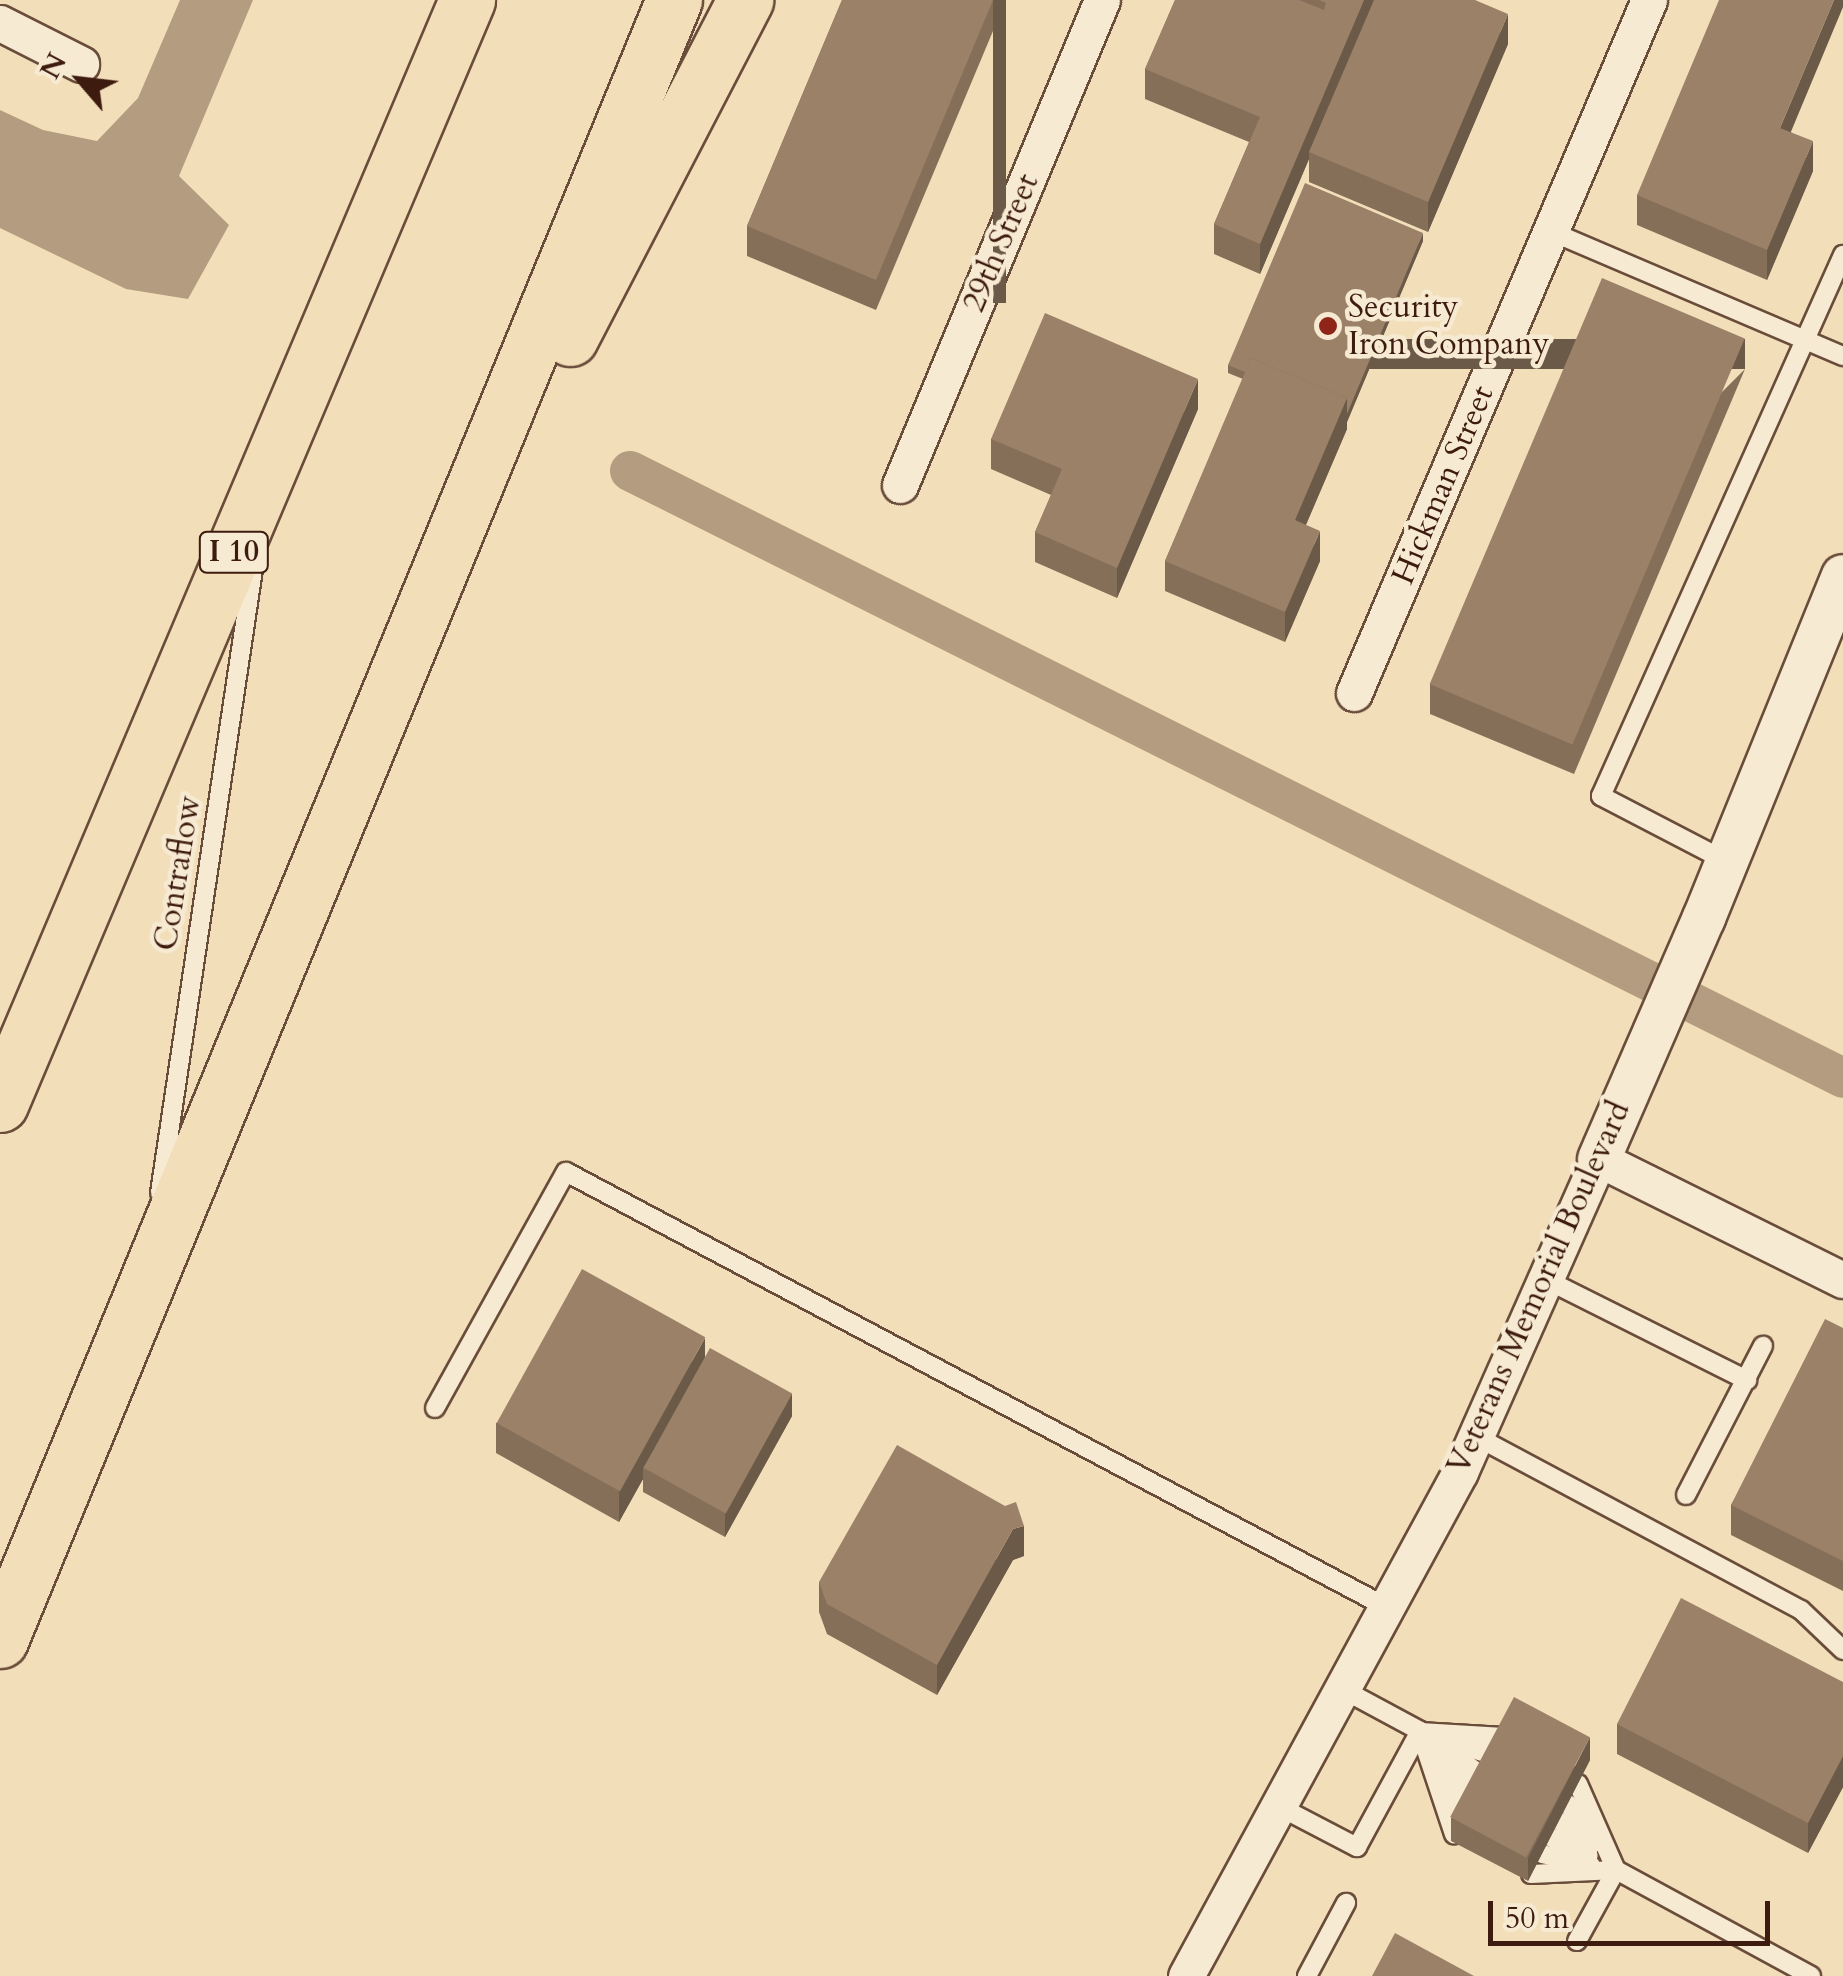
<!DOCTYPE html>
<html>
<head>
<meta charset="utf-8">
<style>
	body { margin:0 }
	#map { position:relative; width:1843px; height:1976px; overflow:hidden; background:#f2dfba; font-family:Cardo,serif }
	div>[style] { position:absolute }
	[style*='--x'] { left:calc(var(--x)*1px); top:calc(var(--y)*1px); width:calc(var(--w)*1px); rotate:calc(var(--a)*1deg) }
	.water>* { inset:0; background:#b49c80 }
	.canal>* { height:40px; margin:-20px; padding:0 20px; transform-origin:20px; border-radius:20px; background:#b49c80 }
	.roads { filter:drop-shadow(2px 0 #6a4c3a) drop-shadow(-2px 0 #6a4c3a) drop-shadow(0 2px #6a4c3a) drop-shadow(0 -2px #6a4c3a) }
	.service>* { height:18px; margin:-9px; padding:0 9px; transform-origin:9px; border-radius:9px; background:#f7ead2 }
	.minor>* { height:35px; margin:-17.5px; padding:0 17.5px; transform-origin:17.5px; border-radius:17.5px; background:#f7ead2 }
	.tertiary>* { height:42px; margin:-21px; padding:0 21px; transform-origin:21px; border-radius:21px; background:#f7ead2 }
	.motorway>* { height:55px; margin:-27.5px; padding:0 27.5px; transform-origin:27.5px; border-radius:27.5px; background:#f2dfba }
	.wall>* { inset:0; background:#856f59 }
	.shaded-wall>* { inset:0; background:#6c5a49; transform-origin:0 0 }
	.building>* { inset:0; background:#9b8168; transform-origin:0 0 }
	.dots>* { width:28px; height:28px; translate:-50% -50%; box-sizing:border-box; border:5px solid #f7ead2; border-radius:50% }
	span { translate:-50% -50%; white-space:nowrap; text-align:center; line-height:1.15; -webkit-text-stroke:9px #f7ead2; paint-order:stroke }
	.shield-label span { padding:2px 8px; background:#f7ead2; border:2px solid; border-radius:8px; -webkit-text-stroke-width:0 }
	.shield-label { font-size:30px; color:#3d1b0f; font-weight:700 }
	.street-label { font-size:32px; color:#3d1b0f }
	.poi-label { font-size:32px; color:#3d1b0f }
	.left { translate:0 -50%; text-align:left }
	.north { position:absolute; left:30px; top:30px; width:100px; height:100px; -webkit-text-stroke:8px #f7ead2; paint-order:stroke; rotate:298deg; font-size:28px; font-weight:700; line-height:40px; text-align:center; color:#3d1b0f }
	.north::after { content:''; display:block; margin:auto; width:35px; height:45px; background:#3d1b0f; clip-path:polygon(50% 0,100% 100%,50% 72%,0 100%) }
	.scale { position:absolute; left:1488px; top:1901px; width:282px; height:45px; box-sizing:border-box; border:5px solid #3d1b0f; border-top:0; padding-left:12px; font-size:30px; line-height:35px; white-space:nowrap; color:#3d1b0f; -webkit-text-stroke:8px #f7ead2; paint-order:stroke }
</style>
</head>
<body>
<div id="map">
	<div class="water">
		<div style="clip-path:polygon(180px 0,253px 0,179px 176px,229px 225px,188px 299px,126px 289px,0 228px,0 110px,43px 130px,97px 141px,138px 98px)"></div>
	</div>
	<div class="canal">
		<div style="--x:630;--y:471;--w:1356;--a:26.58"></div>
	</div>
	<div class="roads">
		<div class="service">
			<div style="--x:1550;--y:231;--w:319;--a:23.1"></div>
			<div style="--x:1726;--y:861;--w:141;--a:-152.5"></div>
			<div style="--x:1601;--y:796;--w:593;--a:-65.9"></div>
			<div style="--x:160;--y:1193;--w:644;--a:-81.52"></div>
			<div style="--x:1547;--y:1280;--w:224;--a:26.6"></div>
			<div style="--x:435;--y:1408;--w:270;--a:-61"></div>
			<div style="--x:566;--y:1172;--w:930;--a:27.94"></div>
			<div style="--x:1477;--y:1437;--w:367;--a:28.1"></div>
			<div style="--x:1801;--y:1610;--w:58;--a:43.6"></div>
			<div style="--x:1686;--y:1495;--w:168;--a:-62.7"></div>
			<div style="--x:1344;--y:1690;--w:86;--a:28.3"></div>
			<div style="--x:1420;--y:1731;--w:79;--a:35.7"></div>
			<div style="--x:1420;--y:1732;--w:108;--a:71.6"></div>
			<div style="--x:1420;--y:1732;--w:84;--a:3.4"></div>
			<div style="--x:1444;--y:1740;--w:53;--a:17.4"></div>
			<div style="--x:1443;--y:1758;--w:49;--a:49.1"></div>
			<div style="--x:1441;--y:1772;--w:48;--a:61.3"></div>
			<div style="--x:1578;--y:1784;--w:94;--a:66.2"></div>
			<div style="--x:1568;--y:1804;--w:47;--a:54.6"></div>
			<div style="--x:1280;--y:1807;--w:87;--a:27.5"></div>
			<div style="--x:1357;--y:1847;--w:132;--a:-61.5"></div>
			<div style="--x:1559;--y:1821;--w:40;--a:41"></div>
			<div style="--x:1550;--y:1837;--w:43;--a:26"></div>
			<div style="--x:1542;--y:1854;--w:50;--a:12.7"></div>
			<div style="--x:1531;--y:1874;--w:85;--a:-2.7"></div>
			<div style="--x:1577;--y:1941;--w:81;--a:-61.2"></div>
			<div style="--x:1616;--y:1870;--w:222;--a:28.5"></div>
			<div style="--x:1307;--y:1976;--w:83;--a:-61.9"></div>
		</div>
		<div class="minor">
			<div style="--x:0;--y:23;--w:91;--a:26.8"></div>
			<div style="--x:900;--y:485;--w:525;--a:-67.39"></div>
			<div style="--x:1354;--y:693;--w:753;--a:-66.94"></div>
			<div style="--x:1186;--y:1976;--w:574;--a:-61.47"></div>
			<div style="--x:1460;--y:1472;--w:342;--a:-66.1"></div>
			<div style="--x:1599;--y:1159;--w:272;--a:26.4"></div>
		</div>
		<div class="tertiary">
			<div style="--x:1599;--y:1159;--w:263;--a:-66.5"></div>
			<div style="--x:1704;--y:918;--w:369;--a:-67.9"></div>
		</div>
		<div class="motorway">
			<div style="--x:570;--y:338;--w:381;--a:-62.6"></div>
			<div style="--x:0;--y:1104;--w:1199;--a:-67.07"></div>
			<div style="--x:0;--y:1640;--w:1773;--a:-67.66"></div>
		</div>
	</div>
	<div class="wall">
		<div style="clip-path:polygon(842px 0,1006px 0,876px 310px,747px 256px,747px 226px)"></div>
		<div style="clip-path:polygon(1175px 0,1475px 0,1508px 44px,1428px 232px,1309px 182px,1309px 159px,1260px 274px,1214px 254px,1214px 224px,1249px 142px,1145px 99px,1145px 69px)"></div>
		<div style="clip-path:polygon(1791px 132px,1813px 171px,1767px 280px,1637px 225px,1637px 195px)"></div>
		<div style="clip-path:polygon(1423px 241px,1347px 422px,1347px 429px,1306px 525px,1320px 561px,1285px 642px,1165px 591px,1165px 561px,1243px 379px,1228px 373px,1228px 365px)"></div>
		<div style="clip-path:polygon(1745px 369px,1574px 774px,1430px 714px,1430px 684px)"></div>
		<div style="clip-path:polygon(1198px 409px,1117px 598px,1035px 562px,1035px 532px,1051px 495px,991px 469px,991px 439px)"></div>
		<div style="clip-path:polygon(1843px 1328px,1843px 1591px,1731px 1535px,1731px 1505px)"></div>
		<div style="clip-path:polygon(705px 1357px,792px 1416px,725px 1537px,643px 1492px,643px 1479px,619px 1522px,496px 1453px,496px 1423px)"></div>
		<div style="clip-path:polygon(1024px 1556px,1013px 1560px,937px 1695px,827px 1634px,819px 1612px,819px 1582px)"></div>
		<div style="clip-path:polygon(1843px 1682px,1843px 1787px,1808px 1853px,1617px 1754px,1617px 1724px)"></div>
		<div style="clip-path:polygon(1590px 1760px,1528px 1881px,1451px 1841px,1451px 1818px)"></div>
	</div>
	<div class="shaded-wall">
		<div style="left:993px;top:0;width:13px;height:303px"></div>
		<div style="clip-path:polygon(1364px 0,1377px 0,1309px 152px,1309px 159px,1260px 274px,1260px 244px)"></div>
		<div style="clip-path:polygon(1834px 0,1843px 0,1843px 7px,1780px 158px,1780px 128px)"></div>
		<div style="clip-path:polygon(1508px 14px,1508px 44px,1428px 232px,1428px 202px)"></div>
		<div style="clip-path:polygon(1813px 141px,1813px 171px,1767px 280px,1767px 250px)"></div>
		<div style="clip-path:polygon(1423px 233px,1423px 241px,1347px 422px,1347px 429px,1295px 550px,1295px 520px,1347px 398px)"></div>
		<div style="left:1745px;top:339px;width:30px;height:440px;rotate:90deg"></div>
		<div style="clip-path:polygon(1198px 379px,1198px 409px,1117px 598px,1117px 568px)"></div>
		<div style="clip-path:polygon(1320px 531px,1320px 561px,1285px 642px,1285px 612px)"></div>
		<div style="clip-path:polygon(705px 1338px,705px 1368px,643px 1468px,643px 1479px,619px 1522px,619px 1492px)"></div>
		<div style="clip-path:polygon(792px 1393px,792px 1416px,725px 1537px,725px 1514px)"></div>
		<div style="clip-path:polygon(1024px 1526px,1024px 1556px,1013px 1560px,937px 1695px,937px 1665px,1013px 1529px)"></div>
		<div style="clip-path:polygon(1590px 1737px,1590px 1760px,1528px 1881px,1528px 1858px)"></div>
		<div style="clip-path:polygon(1843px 1756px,1843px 1787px,1808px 1853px,1808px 1823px)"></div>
	</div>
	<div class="building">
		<div style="clip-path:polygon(842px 0,993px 0,876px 280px,747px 226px)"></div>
		<div style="clip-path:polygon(1175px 0,1299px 0,1324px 10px,1326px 3px,1319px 0,1364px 0,1260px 244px,1214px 224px,1260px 117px,1145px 69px)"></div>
		<div style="clip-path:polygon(1374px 0,1475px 0,1508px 14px,1428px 202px,1309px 152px)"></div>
		<div style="clip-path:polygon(1719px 0,1834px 0,1780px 128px,1813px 141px,1767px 250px,1637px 195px)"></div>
		<div style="clip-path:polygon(1305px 183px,1423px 233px,1347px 414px,1347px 398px,1251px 358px,1245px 372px,1228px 365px)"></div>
		<div style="left:1602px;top:278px;width:155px;height:441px;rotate:23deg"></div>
		<div style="clip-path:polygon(1045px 313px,1198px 379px,1117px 568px,1035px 532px,1062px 469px,991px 439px)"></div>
		<div style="clip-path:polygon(1251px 358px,1347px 398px,1295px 520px,1320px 531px,1285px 612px,1165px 561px)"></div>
		<div style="left:582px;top:1269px;width:141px;height:176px;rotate:29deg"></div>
		<div style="clip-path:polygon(1825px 1319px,1843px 1328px,1843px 1561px,1731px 1505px)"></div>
		<div style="left:710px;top:1348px;width:94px;height:137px;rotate:29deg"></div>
		<div style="clip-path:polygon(897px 1445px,1005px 1506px,1016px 1502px,1024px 1526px,1013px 1529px,937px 1665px,827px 1604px,819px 1582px)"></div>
		<div style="clip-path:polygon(1681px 1598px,1843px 1682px,1843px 1756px,1808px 1823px,1617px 1724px)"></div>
		<div style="left:1514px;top:1697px;width:86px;height:136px;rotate:28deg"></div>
		<div style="clip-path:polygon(1395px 1933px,1474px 1976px,1372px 1976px)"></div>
	</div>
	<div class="dots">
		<div style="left:1328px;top:326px;background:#8f2418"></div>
	</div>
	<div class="shield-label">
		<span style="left:234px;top:552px">I 10</span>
	</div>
	<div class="street-label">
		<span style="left:1001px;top:243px;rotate:-67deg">29th Street</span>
		<span style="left:1443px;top:485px;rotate:-67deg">Hickman Street</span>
		<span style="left:178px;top:873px;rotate:-81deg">Contraflow</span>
		<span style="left:1539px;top:1288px;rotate:-66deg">Veterans Memorial Boulevard</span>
	</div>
	<div class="poi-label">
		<span class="left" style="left:1348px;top:326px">Security<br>Iron Company</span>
	</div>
	<div class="north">N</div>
	<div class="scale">50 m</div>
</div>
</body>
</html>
